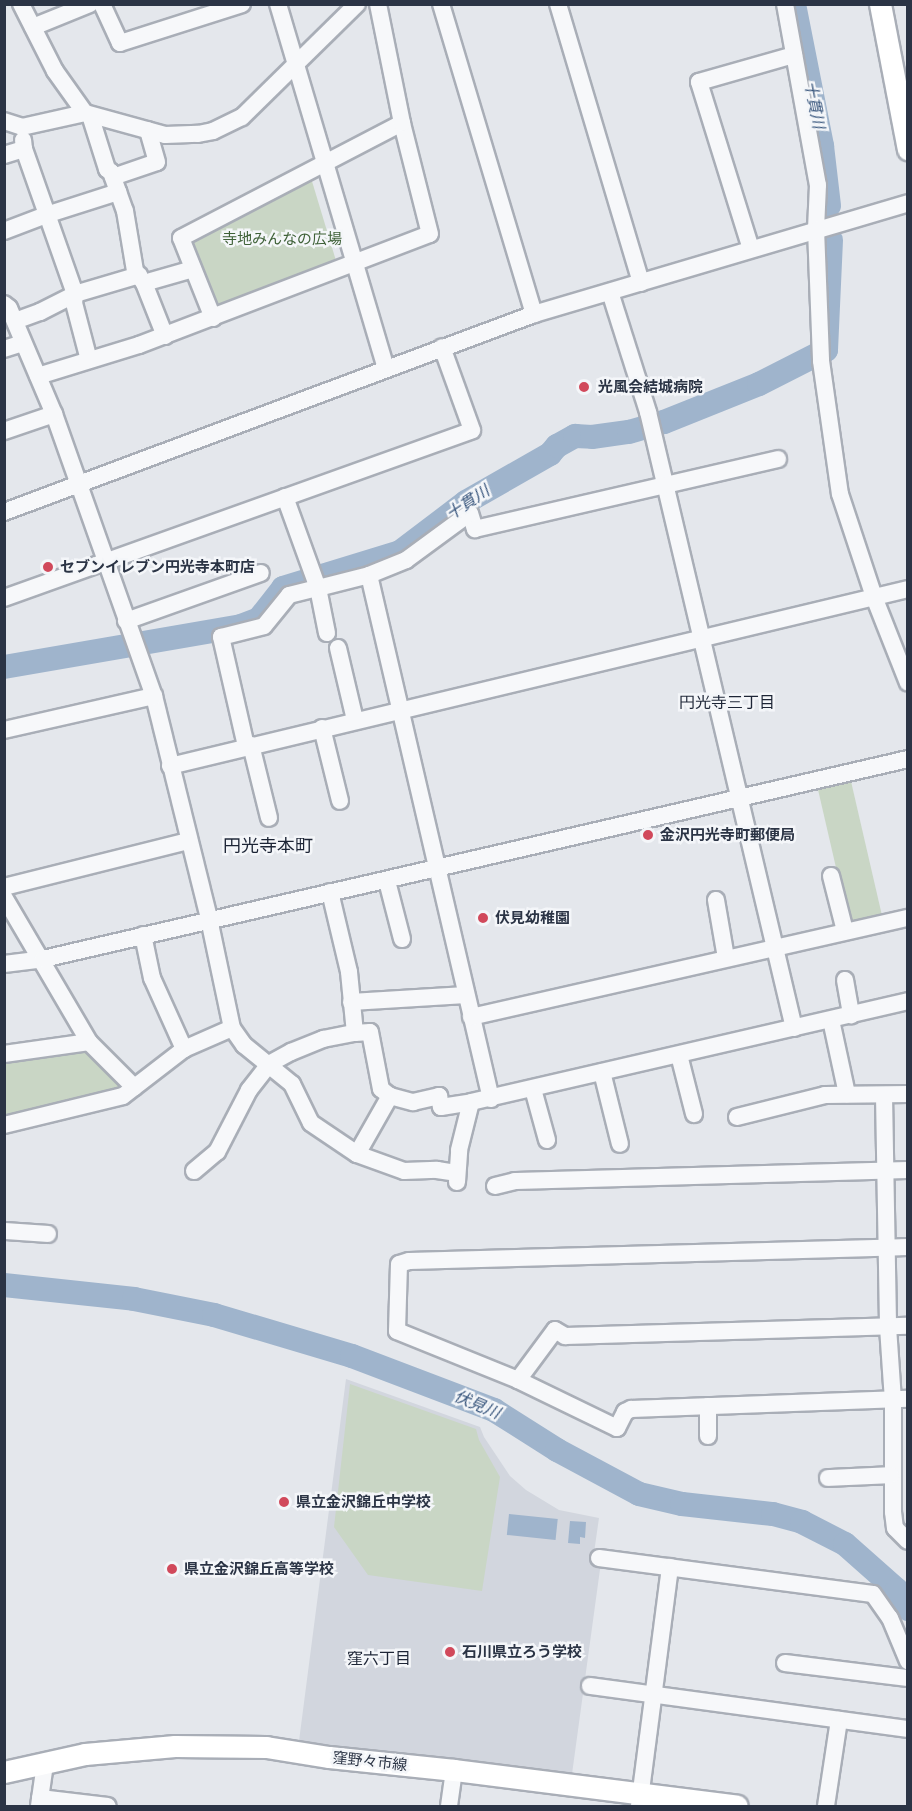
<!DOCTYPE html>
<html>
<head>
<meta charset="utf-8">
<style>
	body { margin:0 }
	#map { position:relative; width:912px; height:1811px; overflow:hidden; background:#e4e7ec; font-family:Arial,"Noto Sans JP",sans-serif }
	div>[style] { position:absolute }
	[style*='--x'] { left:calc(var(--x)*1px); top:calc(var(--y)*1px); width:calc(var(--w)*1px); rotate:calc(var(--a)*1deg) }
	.built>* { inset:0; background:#d2d6de }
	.green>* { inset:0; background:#c9d6c5; transform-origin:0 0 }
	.water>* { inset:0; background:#9fb4cc; transform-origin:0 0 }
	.river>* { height:24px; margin:-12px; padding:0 12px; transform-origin:12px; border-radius:12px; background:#9fb4cc }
	.roads { filter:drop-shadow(2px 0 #a9aeb7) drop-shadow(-2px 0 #a9aeb7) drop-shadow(0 2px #a9aeb7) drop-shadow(0 -2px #a9aeb7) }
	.minor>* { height:16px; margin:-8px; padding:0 8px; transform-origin:8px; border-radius:8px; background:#f7f8fa }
	.major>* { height:21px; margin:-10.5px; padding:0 10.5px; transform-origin:10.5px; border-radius:10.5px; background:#fff }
	.dots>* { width:16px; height:16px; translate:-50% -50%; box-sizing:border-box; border:3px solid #f4f6f9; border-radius:50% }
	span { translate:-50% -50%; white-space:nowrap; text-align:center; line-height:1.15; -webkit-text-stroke:5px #f4f6f9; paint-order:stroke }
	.park-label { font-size:15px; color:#3f6138 }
	.poi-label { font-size:15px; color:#2b3445; font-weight:700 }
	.left { translate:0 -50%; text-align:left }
	.street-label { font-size:15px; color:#2b3445 }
	.water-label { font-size:16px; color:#34527a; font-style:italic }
	.neighbourhood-label { font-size:16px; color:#1d2536 }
	.quarter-label { font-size:18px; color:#1d2536 }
	.frame { position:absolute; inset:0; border:6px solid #2b3445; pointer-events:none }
</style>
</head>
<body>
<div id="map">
	<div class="built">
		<div style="clip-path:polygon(346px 1379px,480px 1427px,484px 1437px,510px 1476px,526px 1490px,559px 1510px,599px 1518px,593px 1560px,601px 1562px,572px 1774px,299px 1741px)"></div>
	</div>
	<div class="green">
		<div style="clip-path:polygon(311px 178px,337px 264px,217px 308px,189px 239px)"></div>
		<div style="left:850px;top:777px;width:144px;height:34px;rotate:77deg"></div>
		<div style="clip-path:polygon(78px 1050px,89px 1052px,120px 1083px,117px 1090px,5px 1118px,4px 1059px)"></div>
		<div style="clip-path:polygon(350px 1384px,476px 1429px,479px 1440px,500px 1477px,482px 1591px,368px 1575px,334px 1527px)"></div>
	</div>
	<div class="water">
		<div style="left:509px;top:1514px;width:49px;height:21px;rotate:6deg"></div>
		<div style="clip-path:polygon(570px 1521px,586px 1522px,585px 1538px,580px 1537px,580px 1544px,568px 1543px)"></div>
	</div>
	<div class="river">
		<div style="--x:794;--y:4;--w:145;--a:78.8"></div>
		<div style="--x:822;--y:146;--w:60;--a:83.3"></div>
		<div style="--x:4;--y:667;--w:241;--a:-9.8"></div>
		<div style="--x:241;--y:626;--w:19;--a:-21"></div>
		<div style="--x:259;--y:619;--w:39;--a:-52"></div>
		<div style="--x:283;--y:588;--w:122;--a:-17.1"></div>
		<div style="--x:400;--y:552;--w:83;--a:-37.1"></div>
		<div style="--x:466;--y:502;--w:97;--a:-29.7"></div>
		<div style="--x:550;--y:454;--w:11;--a:-49"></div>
		<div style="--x:557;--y:446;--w:21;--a:-29"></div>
		<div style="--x:575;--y:436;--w:17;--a:3"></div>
		<div style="--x:592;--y:437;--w:37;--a:-8"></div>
		<div style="--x:629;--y:432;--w:36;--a:-16"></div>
		<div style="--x:664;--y:422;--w:102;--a:-21.8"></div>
		<div style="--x:759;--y:384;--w:75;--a:-26.9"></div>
		<div style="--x:826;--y:350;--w:110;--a:-87.4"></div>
		<div style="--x:4;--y:1285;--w:131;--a:6.1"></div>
		<div style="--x:134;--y:1299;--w:82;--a:11.3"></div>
		<div style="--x:214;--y:1315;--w:144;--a:16.5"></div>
		<div style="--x:352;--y:1356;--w:152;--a:20.8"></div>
		<div style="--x:494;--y:1410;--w:75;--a:32.4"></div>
		<div style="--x:557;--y:1450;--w:93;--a:28.2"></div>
		<div style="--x:639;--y:1494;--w:44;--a:13.1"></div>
		<div style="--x:682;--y:1504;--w:92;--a:6.3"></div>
		<div style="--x:773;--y:1514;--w:30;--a:15"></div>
		<div style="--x:802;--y:1522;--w:48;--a:27.1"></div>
		<div style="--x:845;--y:1544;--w:69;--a:41.5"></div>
		<div style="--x:897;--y:1590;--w:22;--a:60"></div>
	</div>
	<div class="roads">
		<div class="minor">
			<div style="--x:21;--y:4;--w:75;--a:63.1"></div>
			<div style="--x:55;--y:71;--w:52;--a:54.5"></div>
			<div style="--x:102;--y:4;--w:43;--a:65.2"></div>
			<div style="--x:120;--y:43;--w:128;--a:-17.7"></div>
			<div style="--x:278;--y:4;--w:380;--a:73.5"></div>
			<div style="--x:441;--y:4;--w:324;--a:73.3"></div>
			<div style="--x:558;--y:4;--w:291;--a:73.4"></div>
			<div style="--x:785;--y:4;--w:184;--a:79.7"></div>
			<div style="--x:818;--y:185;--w:44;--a:92.6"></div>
			<div style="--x:816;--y:229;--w:132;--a:87.8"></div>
			<div style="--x:821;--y:361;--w:134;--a:81.9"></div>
			<div style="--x:840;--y:494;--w:108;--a:71.7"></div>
			<div style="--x:874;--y:597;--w:92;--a:68.4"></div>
			<div style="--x:33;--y:27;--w:61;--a:-22"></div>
			<div style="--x:90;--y:115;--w:57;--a:72.5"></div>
			<div style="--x:107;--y:169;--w:5;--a:37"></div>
			<div style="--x:111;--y:172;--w:41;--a:70.3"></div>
			<div style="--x:125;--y:211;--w:61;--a:80.5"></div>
			<div style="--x:135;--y:271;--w:15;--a:53"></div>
			<div style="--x:144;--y:283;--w:57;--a:68.4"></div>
			<div style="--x:4;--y:121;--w:19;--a:18"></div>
			<div style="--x:22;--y:127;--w:65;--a:-12.5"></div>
			<div style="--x:85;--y:113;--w:83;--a:15.4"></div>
			<div style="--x:165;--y:135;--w:33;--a:-2"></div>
			<div style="--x:198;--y:134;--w:15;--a:-11"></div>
			<div style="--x:213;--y:131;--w:32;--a:-26"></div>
			<div style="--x:242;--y:117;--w:161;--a:-44.5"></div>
			<div style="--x:24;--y:149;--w:154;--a:70.6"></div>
			<div style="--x:75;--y:294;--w:9;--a:96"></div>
			<div style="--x:74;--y:303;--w:59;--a:75.3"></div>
			<div style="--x:4;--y:155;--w:21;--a:-17"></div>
			<div style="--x:24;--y:149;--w:9;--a:-96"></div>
			<div style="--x:113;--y:177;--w:46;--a:-18.8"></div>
			<div style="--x:157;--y:162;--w:33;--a:-106"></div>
			<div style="--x:4;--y:231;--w:45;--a:-20.9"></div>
			<div style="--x:46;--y:215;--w:76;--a:-17.7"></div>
			<div style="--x:751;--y:249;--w:175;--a:-107.3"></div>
			<div style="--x:699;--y:82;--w:99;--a:-15.9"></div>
			<div style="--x:144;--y:283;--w:51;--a:-15.9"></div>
			<div style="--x:610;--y:292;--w:126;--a:72.4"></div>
			<div style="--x:648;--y:412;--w:633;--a:76.67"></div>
			<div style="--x:4;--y:304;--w:6;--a:39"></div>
			<div style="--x:9;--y:308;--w:115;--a:67"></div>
			<div style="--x:54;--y:414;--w:299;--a:70.5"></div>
			<div style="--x:154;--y:696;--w:230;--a:76.1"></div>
			<div style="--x:209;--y:919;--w:111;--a:78.1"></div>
			<div style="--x:232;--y:1028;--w:21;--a:55"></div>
			<div style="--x:244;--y:1045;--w:62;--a:39.1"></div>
			<div style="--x:292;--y:1084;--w:43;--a:64"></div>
			<div style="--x:311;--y:1123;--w:55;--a:34"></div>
			<div style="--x:357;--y:1154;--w:50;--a:19.9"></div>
			<div style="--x:404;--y:1171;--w:33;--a:-2"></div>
			<div style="--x:437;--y:1170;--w:19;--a:9"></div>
			<div style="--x:213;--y:318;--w:86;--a:-111.8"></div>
			<div style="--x:181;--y:238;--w:249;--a:-27.5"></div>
			<div style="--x:15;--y:321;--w:27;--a:-20"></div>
			<div style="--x:40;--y:312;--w:39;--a:-27"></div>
			<div style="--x:75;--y:294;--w:67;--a:-16.5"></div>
			<div style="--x:4;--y:349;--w:20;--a:-18"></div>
			<div style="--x:38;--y:376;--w:106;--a:-17.1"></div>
			<div style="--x:139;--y:345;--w:311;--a:-20.9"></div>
			<div style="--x:430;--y:234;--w:114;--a:-104.2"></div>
			<div style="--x:402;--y:123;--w:121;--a:-101.4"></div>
			<div style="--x:4;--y:431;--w:53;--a:-18.8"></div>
			<div style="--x:285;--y:497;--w:97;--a:70.1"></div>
			<div style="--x:318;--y:588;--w:53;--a:-14.3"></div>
			<div style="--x:369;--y:575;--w:538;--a:76.89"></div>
			<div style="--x:4;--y:512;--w:566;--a:-20.48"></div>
			<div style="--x:534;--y:314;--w:390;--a:-16.5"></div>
			<div style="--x:369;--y:575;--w:40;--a:-22"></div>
			<div style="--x:406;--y:560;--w:79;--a:-36.3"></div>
			<div style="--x:470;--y:513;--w:17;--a:73"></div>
			<div style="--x:475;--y:529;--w:311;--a:-13"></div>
			<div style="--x:4;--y:598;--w:497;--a:-19.7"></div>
			<div style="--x:472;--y:430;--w:88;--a:-109.9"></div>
			<div style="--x:126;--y:621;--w:143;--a:-19.6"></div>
			<div style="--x:338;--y:648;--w:74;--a:76.7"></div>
			<div style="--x:322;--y:728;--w:75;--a:76.1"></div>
			<div style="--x:4;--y:730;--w:154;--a:-12.8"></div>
			<div style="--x:251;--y:745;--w:75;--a:76.1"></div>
			<div style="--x:246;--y:746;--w:112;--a:-102.9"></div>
			<div style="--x:221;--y:637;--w:44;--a:-14.3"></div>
			<div style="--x:264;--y:626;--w:40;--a:-51"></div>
			<div style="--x:289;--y:595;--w:30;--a:-14"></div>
			<div style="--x:318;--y:588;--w:46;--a:78.7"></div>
			<div style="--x:170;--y:766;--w:759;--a:-13.49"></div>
			<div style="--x:831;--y:876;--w:57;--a:75.7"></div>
			<div style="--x:387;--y:881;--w:60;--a:75.5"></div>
			<div style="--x:4;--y:887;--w:191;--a:-14"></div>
			<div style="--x:330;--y:892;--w:82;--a:76.6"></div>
			<div style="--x:349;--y:972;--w:61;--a:84.4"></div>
			<div style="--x:355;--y:1033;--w:15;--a:-4"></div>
			<div style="--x:370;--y:1032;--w:58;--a:79.1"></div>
			<div style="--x:381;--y:1089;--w:11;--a:38"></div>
			<div style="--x:390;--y:1096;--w:24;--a:15"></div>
			<div style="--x:413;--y:1102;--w:27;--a:-13"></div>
			<div style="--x:439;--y:1096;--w:11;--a:80"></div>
			<div style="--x:441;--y:1107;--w:30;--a:-9"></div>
			<div style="--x:4;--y:897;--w:168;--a:59.6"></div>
			<div style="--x:89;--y:1042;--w:64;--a:45"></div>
			<div style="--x:716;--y:900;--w:59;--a:80.2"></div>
			<div style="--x:143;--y:935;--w:44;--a:78.2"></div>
			<div style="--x:152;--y:978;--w:78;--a:65.7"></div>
			<div style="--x:4;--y:964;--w:39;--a:-7"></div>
			<div style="--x:43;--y:959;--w:888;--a:-13.02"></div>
			<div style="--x:845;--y:980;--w:36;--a:80"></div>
			<div style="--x:351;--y:1002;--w:115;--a:-3.5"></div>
			<div style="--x:471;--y:1017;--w:448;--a:-12.8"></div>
			<div style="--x:831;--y:1020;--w:76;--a:77.8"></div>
			<div style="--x:4;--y:1054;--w:86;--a:-8"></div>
			<div style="--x:679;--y:1055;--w:61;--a:75.7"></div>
			<div style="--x:602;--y:1072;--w:74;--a:76"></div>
			<div style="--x:533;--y:1089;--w:53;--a:74.6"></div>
			<div style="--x:884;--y:1095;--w:232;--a:89"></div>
			<div style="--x:888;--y:1327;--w:73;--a:86.1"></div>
			<div style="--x:893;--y:1400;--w:112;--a:90"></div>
			<div style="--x:893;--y:1512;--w:16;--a:83"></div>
			<div style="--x:895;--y:1528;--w:18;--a:45"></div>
			<div style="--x:737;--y:1117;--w:91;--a:-14"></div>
			<div style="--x:825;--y:1095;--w:83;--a:-0.7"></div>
			<div style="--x:4;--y:1125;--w:122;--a:-13.7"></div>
			<div style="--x:123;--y:1096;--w:77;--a:-37.6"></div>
			<div style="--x:184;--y:1049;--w:52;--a:-23.6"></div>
			<div style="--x:357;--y:1154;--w:67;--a:-60.4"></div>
			<div style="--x:194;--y:1171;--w:30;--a:-40"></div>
			<div style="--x:217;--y:1152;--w:70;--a:-62.7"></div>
			<div style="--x:249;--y:1090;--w:33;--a:-52"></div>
			<div style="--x:269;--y:1064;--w:25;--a:-29"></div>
			<div style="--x:291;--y:1052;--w:35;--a:-22"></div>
			<div style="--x:323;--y:1039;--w:33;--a:-11"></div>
			<div style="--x:457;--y:1182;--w:32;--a:-86"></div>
			<div style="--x:459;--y:1150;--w:49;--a:-76"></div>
			<div style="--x:471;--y:1102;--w:449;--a:-13"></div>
			<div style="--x:495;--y:1186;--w:21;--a:-14"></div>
			<div style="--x:515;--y:1181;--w:393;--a:-1.6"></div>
			<div style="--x:4;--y:1231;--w:44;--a:3.9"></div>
			<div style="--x:908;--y:1247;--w:499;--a:178.4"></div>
			<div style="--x:409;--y:1261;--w:10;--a:163"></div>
			<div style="--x:399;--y:1264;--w:67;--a:91.7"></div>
			<div style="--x:397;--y:1331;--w:131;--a:22"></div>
			<div style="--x:518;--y:1380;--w:62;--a:-53.5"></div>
			<div style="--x:555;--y:1330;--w:12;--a:31"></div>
			<div style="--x:565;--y:1336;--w:343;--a:-1.7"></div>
			<div style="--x:518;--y:1380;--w:110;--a:25.9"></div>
			<div style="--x:617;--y:1428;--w:18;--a:-63"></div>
			<div style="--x:625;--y:1412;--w:7;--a:-27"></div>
			<div style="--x:631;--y:1409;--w:277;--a:-2.1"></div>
			<div style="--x:708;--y:1436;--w:30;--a:-90"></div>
			<div style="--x:828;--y:1478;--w:63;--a:-2.7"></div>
			<div style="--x:599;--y:1558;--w:276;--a:7.5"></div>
			<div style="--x:873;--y:1594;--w:29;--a:55"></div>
			<div style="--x:890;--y:1618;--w:47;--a:67.3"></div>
			<div style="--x:785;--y:1663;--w:124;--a:7"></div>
			<div style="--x:590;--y:1686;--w:321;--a:7.7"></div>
			<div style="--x:40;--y:1798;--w:68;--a:6.7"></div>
			<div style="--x:39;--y:1806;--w:42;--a:-81.9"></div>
			<div style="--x:449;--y:1806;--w:36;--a:-82"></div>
			<div style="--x:639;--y:1806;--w:241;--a:-82.6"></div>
			<div style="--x:826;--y:1806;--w:87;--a:-81.4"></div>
		</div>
		<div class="major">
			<div style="--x:880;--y:4;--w:148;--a:79.1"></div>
			<div style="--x:4;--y:1772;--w:83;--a:-12.5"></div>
			<div style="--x:85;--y:1754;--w:90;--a:-5.1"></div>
			<div style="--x:175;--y:1746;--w:91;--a:0.6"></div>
			<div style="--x:266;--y:1747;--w:64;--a:9"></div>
			<div style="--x:329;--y:1757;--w:126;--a:5.9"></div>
			<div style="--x:454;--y:1770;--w:285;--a:7.2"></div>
		</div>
	</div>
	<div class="dots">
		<div style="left:584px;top:387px;background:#d1495b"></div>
		<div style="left:48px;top:567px;background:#d1495b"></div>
		<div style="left:648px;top:835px;background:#d1495b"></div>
		<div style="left:483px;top:918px;background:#d1495b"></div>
		<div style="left:284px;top:1502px;background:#d1495b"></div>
		<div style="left:172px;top:1569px;background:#d1495b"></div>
		<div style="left:450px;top:1652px;background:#d1495b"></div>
	</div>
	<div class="park-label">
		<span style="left:282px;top:239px">寺地みんなの広場</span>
	</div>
	<div class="poi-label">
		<span class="left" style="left:598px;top:387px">光風会結城病院</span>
		<span class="left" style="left:60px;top:567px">セブンイレブン円光寺本町店</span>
		<span class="left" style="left:660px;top:835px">金沢円光寺町郵便局</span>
		<span class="left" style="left:495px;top:918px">伏見幼稚園</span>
		<span class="left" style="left:296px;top:1502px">県立金沢錦丘中学校</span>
		<span class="left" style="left:184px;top:1569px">県立金沢錦丘高等学校</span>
		<span class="left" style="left:462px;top:1652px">石川県立ろう学校</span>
	</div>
	<div class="street-label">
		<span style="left:370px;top:1761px;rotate:6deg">窪野々市線</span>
	</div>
	<div class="water-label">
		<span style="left:814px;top:105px;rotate:79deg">十貫川</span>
		<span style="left:468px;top:503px;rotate:-34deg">十貫川</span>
		<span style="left:477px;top:1405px;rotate:23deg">伏見川</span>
	</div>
	<div class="neighbourhood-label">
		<span style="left:727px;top:703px">円光寺三丁目</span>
		<span style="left:379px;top:1659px">窪六丁目</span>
	</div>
	<div class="quarter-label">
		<span style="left:268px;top:846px">円光寺本町</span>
	</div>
	<div class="frame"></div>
</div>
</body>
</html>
